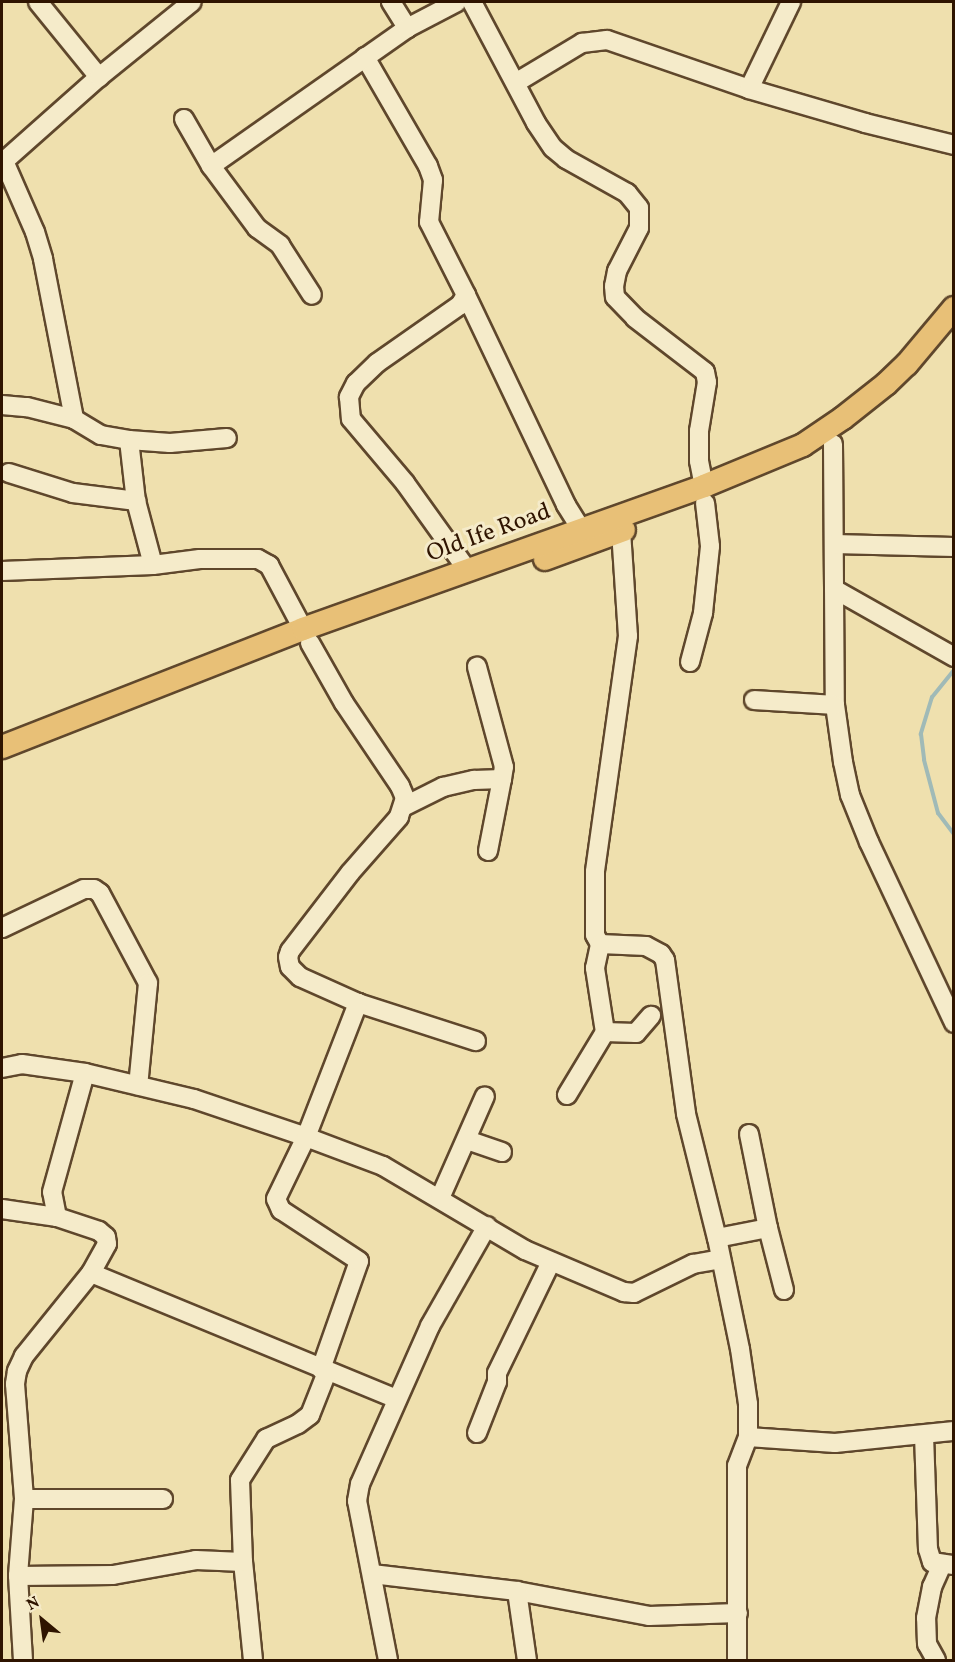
<!DOCTYPE html>
<html>
<head>
<meta charset="utf-8">
<style>
	body { margin:0 }
	#map { position:relative; width:955px; height:1662px; overflow:hidden; background:#efe0ae; font-family:Vollkorn,serif }
	div>[style] { position:absolute }
	[style*='--x'] { left:calc(var(--x)*1px); top:calc(var(--y)*1px); width:calc(var(--w)*1px); rotate:calc(var(--a)*1deg) }
	.stream>* { height:4px; margin:-2px; padding:0 2px; transform-origin:2px; border-radius:2px; background:#a0bab7 }
	.roads { filter:drop-shadow(2px 0 #5f472c) drop-shadow(-2px 0 #5f472c) drop-shadow(0 2px #5f472c) drop-shadow(0 -2px #5f472c) }
	.minor>* { height:18px; margin:-9px; padding:0 9px; transform-origin:9px; border-radius:9px; background:#f5ebca }
	.major>* { height:22px; margin:-11px; padding:0 11px; transform-origin:11px; border-radius:11px; background:#e8c077 }
	span { translate:-50% -50%; white-space:nowrap; text-align:center; line-height:1.15; -webkit-text-stroke:6px #f5ebca; paint-order:stroke }
	.street-label { font-size:24px; color:#2f1400 }
	.frame { position:absolute; inset:0; border:3px solid #2f1400; pointer-events:none }
	.north { position:absolute; left:12px; top:1590px; width:60px; height:60px; -webkit-text-stroke:4px #f5ebca; paint-order:stroke; rotate:331deg; font-size:16px; font-weight:700; line-height:24px; text-align:center; color:#2f1400 }
	.north::after { content:''; display:block; margin:auto; width:21px; height:27px; background:#2f1400; clip-path:polygon(50% 0,100% 100%,50% 72%,0 100%) }
</style>
</head>
<body>
<div id="map">
	<div class="stream">
		<div style="--x:954;--y:670;--w:35;--a:129"></div>
		<div style="--x:932;--y:697;--w:39;--a:107"></div>
		<div style="--x:921;--y:734;--w:26;--a:83"></div>
		<div style="--x:924;--y:760;--w:55;--a:75.2"></div>
		<div style="--x:938;--y:813;--w:26;--a:53"></div>
	</div>
	<div class="roads">
		<div class="minor">
			<div style="--x:38;--y:2;--w:97;--a:50.9"></div>
			<div style="--x:391;--y:2;--w:31;--a:58"></div>
			<div style="--x:472;--y:2;--w:137;--a:62.1"></div>
			<div style="--x:536;--y:123;--w:30;--a:56"></div>
			<div style="--x:553;--y:148;--w:17;--a:40"></div>
			<div style="--x:566;--y:159;--w:70;--a:29.1"></div>
			<div style="--x:627;--y:193;--w:19;--a:51"></div>
			<div style="--x:639;--y:208;--w:20;--a:90"></div>
			<div style="--x:639;--y:228;--w:48;--a:117.1"></div>
			<div style="--x:617;--y:271;--w:15;--a:101"></div>
			<div style="--x:614;--y:286;--w:11;--a:85"></div>
			<div style="--x:615;--y:297;--w:29;--a:46"></div>
			<div style="--x:635;--y:318;--w:88;--a:37.6"></div>
			<div style="--x:705;--y:372;--w:10;--a:79"></div>
			<div style="--x:707;--y:382;--w:50;--a:99.3"></div>
			<div style="--x:699;--y:431;--w:30;--a:90"></div>
			<div style="--x:699;--y:461;--w:25;--a:79"></div>
			<div style="--x:365;--y:57;--w:126;--a:60"></div>
			<div style="--x:428;--y:166;--w:15;--a:70"></div>
			<div style="--x:433;--y:180;--w:42;--a:95.4"></div>
			<div style="--x:429;--y:222;--w:82;--a:63.1"></div>
			<div style="--x:466;--y:295;--w:12;--a:121"></div>
			<div style="--x:460;--y:305;--w:101;--a:145.1"></div>
			<div style="--x:377;--y:363;--w:29;--a:136"></div>
			<div style="--x:356;--y:383;--w:16;--a:117"></div>
			<div style="--x:349;--y:397;--w:22;--a:85"></div>
			<div style="--x:351;--y:419;--w:84;--a:49.8"></div>
			<div style="--x:405;--y:483;--w:108;--a:54.4"></div>
			<div style="--x:517;--y:82;--w:76;--a:-31"></div>
			<div style="--x:582;--y:43;--w:25;--a:-7"></div>
			<div style="--x:607;--y:40;--w:150;--a:19"></div>
			<div style="--x:749;--y:89;--w:121;--a:16.3"></div>
			<div style="--x:865;--y:123;--w:92;--a:13.9"></div>
			<div style="--x:749;--y:89;--w:97;--a:-64.2"></div>
			<div style="--x:184;--y:119;--w:54;--a:60.1"></div>
			<div style="--x:211;--y:166;--w:77;--a:53.4"></div>
			<div style="--x:257;--y:228;--w:29;--a:36"></div>
			<div style="--x:280;--y:245;--w:59;--a:57.4"></div>
			<div style="--x:4;--y:161;--w:77;--a:66.4"></div>
			<div style="--x:35;--y:232;--w:28;--a:73"></div>
			<div style="--x:43;--y:259;--w:163;--a:79"></div>
			<div style="--x:2;--y:163;--w:130;--a:-41.6"></div>
			<div style="--x:99;--y:77;--w:119;--a:-38.9"></div>
			<div style="--x:211;--y:166;--w:240;--a:-35.1"></div>
			<div style="--x:407;--y:28;--w:56;--a:-27.5"></div>
			<div style="--x:466;--y:295;--w:233;--a:64.5"></div>
			<div style="--x:566;--y:505;--w:28;--a:58"></div>
			<div style="--x:2;--y:405;--w:25;--a:5"></div>
			<div style="--x:27;--y:407;--w:49;--a:14.3"></div>
			<div style="--x:74;--y:419;--w:31;--a:31"></div>
			<div style="--x:101;--y:435;--w:28;--a:10"></div>
			<div style="--x:129;--y:440;--w:41;--a:4.2"></div>
			<div style="--x:170;--y:443;--w:57;--a:-5"></div>
			<div style="--x:129;--y:440;--w:61;--a:83.5"></div>
			<div style="--x:136;--y:501;--w:66;--a:75.1"></div>
			<div style="--x:833;--y:444;--w:261;--a:89.6"></div>
			<div style="--x:835;--y:705;--w:58;--a:82"></div>
			<div style="--x:843;--y:762;--w:34;--a:78"></div>
			<div style="--x:850;--y:795;--w:51;--a:68"></div>
			<div style="--x:869;--y:842;--w:200;--a:64.8"></div>
			<div style="--x:9;--y:473;--w:67;--a:17.4"></div>
			<div style="--x:73;--y:493;--w:64;--a:7.2"></div>
			<div style="--x:621;--y:531;--w:105;--a:86.2"></div>
			<div style="--x:628;--y:636;--w:238;--a:98"></div>
			<div style="--x:595;--y:872;--w:63;--a:90"></div>
			<div style="--x:595;--y:935;--w:10;--a:61"></div>
			<div style="--x:600;--y:944;--w:46;--a:2.5"></div>
			<div style="--x:646;--y:946;--w:17;--a:28"></div>
			<div style="--x:661;--y:954;--w:7;--a:56"></div>
			<div style="--x:665;--y:960;--w:155;--a:82.2"></div>
			<div style="--x:686;--y:1114;--w:128;--a:76"></div>
			<div style="--x:717;--y:1238;--w:113;--a:78.3"></div>
			<div style="--x:740;--y:1349;--w:56;--a:81.7"></div>
			<div style="--x:748;--y:1404;--w:33;--a:90"></div>
			<div style="--x:748;--y:1437;--w:31;--a:111"></div>
			<div style="--x:737;--y:1466;--w:194;--a:90"></div>
			<div style="--x:834;--y:544;--w:120;--a:1.4"></div>
			<div style="--x:2;--y:571;--w:151;--a:-2.3"></div>
			<div style="--x:153;--y:565;--w:47;--a:-7.3"></div>
			<div style="--x:200;--y:559;--w:58;--a:0"></div>
			<div style="--x:258;--y:559;--w:13;--a:29"></div>
			<div style="--x:269;--y:565;--w:72;--a:62"></div>
			<div style="--x:834;--y:589;--w:138;--a:29.5"></div>
			<div style="--x:310;--y:643;--w:69;--a:60.5"></div>
			<div style="--x:344;--y:703;--w:100;--a:56"></div>
			<div style="--x:400;--y:786;--w:13;--a:67"></div>
			<div style="--x:405;--y:798;--w:20;--a:108"></div>
			<div style="--x:399;--y:817;--w:74;--a:131.2"></div>
			<div style="--x:350;--y:873;--w:98;--a:127.6"></div>
			<div style="--x:290;--y:951;--w:6;--a:108"></div>
			<div style="--x:288;--y:957;--w:10;--a:79"></div>
			<div style="--x:290;--y:967;--w:14;--a:45"></div>
			<div style="--x:300;--y:977;--w:64;--a:24.1"></div>
			<div style="--x:358;--y:1003;--w:124;--a:17.9"></div>
			<div style="--x:690;--y:662;--w:51;--a:-75.1"></div>
			<div style="--x:703;--y:613;--w:67;--a:-84"></div>
			<div style="--x:710;--y:546;--w:43;--a:-96.6"></div>
			<div style="--x:754;--y:700;--w:81;--a:3.5"></div>
			<div style="--x:403;--y:807;--w:45;--a:-26.6"></div>
			<div style="--x:443;--y:787;--w:32;--a:-13"></div>
			<div style="--x:474;--y:780;--w:28;--a:-2"></div>
			<div style="--x:502;--y:779;--w:12;--a:-81"></div>
			<div style="--x:504;--y:767;--w:104;--a:-105.1"></div>
			<div style="--x:488;--y:851;--w:73;--a:-79"></div>
			<div style="--x:2;--y:928;--w:91;--a:-25.4"></div>
			<div style="--x:84;--y:889;--w:10;--a:0"></div>
			<div style="--x:94;--y:889;--w:7;--a:34"></div>
			<div style="--x:100;--y:893;--w:102;--a:61.9"></div>
			<div style="--x:148;--y:983;--w:103;--a:95.5"></div>
			<div style="--x:605;--y:1032;--w:31;--a:2"></div>
			<div style="--x:636;--y:1033;--w:23;--a:-49"></div>
			<div style="--x:2;--y:1068;--w:20;--a:-11"></div>
			<div style="--x:22;--y:1064;--w:64;--a:8.1"></div>
			<div style="--x:85;--y:1073;--w:112;--a:13.4"></div>
			<div style="--x:194;--y:1099;--w:118;--a:18.7"></div>
			<div style="--x:306;--y:1137;--w:82;--a:20.6"></div>
			<div style="--x:383;--y:1166;--w:165;--a:30.6"></div>
			<div style="--x:525;--y:1250;--w:108;--a:23"></div>
			<div style="--x:624;--y:1292;--w:10;--a:6"></div>
			<div style="--x:634;--y:1293;--w:66;--a:-26.2"></div>
			<div style="--x:693;--y:1264;--w:27;--a:-10"></div>
			<div style="--x:567;--y:1095;--w:74;--a:-58.9"></div>
			<div style="--x:605;--y:1032;--w:65;--a:-98.9"></div>
			<div style="--x:595;--y:968;--w:25;--a:-78"></div>
			<div style="--x:749;--y:1134;--w:96;--a:78.6"></div>
			<div style="--x:467;--y:1140;--w:37;--a:19"></div>
			<div style="--x:440;--y:1198;--w:111;--a:-66.2"></div>
			<div style="--x:2;--y:1209;--w:56;--a:8.3"></div>
			<div style="--x:57;--y:1217;--w:44;--a:18.4"></div>
			<div style="--x:99;--y:1231;--w:9;--a:41"></div>
			<div style="--x:106;--y:1237;--w:7;--a:82"></div>
			<div style="--x:107;--y:1244;--w:33;--a:119"></div>
			<div style="--x:91;--y:1273;--w:107;--a:128.9"></div>
			<div style="--x:24;--y:1356;--w:17;--a:115"></div>
			<div style="--x:17;--y:1371;--w:13;--a:99"></div>
			<div style="--x:15;--y:1384;--w:115;--a:85.5"></div>
			<div style="--x:24;--y:1499;--w:77;--a:94.5"></div>
			<div style="--x:18;--y:1576;--w:84;--a:86.6"></div>
			<div style="--x:57;--y:1217;--w:25;--a:-101"></div>
			<div style="--x:52;--y:1192;--w:123;--a:-74.5"></div>
			<div style="--x:717;--y:1238;--w:52;--a:-11.1"></div>
			<div style="--x:768;--y:1228;--w:64;--a:75.5"></div>
			<div style="--x:91;--y:1273;--w:330;--a:22.4"></div>
			<div style="--x:321;--y:1369;--w:114;--a:-70.6"></div>
			<div style="--x:359;--y:1261;--w:93;--a:-146.8"></div>
			<div style="--x:281;--y:1210;--w:12;--a:-114"></div>
			<div style="--x:276;--y:1199;--w:69;--a:-64.2"></div>
			<div style="--x:306;--y:1137;--w:144;--a:-68.8"></div>
			<div style="--x:477;--y:1433;--w:55;--a:-68.6"></div>
			<div style="--x:497;--y:1382;--w:9;--a:-90"></div>
			<div style="--x:497;--y:1373;--w:123;--a:-64.1"></div>
			<div style="--x:924;--y:1435;--w:114;--a:88"></div>
			<div style="--x:928;--y:1549;--w:14;--a:73"></div>
			<div style="--x:932;--y:1562;--w:22;--a:8"></div>
			<div style="--x:748;--y:1437;--w:87;--a:3.9"></div>
			<div style="--x:835;--y:1443;--w:120;--a:-5.8"></div>
			<div style="--x:24;--y:1499;--w:139;--a:0"></div>
			<div style="--x:372;--y:1574;--w:146;--a:6.7"></div>
			<div style="--x:517;--y:1591;--w:134;--a:10.7"></div>
			<div style="--x:649;--y:1616;--w:89;--a:-1.9"></div>
			<div style="--x:18;--y:1576;--w:95;--a:-0.6"></div>
			<div style="--x:113;--y:1575;--w:84;--a:-10.2"></div>
			<div style="--x:196;--y:1560;--w:47;--a:2.4"></div>
			<div style="--x:517;--y:1591;--w:70;--a:81.8"></div>
			<div style="--x:253;--y:1660;--w:99;--a:-95.8"></div>
			<div style="--x:243;--y:1562;--w:82;--a:-92.1"></div>
			<div style="--x:240;--y:1480;--w:49;--a:-57.6"></div>
			<div style="--x:266;--y:1439;--w:35;--a:-25"></div>
			<div style="--x:298;--y:1424;--w:15;--a:-37"></div>
			<div style="--x:310;--y:1415;--w:46;--a:-68.4"></div>
			<div style="--x:388;--y:1660;--w:162;--a:-101"></div>
			<div style="--x:357;--y:1501;--w:17;--a:-80"></div>
			<div style="--x:360;--y:1484;--w:173;--a:-66.1"></div>
			<div style="--x:430;--y:1326;--w:115;--a:-60.3"></div>
			<div style="--x:936;--y:1660;--w:18;--a:-119"></div>
			<div style="--x:927;--y:1644;--w:26;--a:-92"></div>
			<div style="--x:926;--y:1618;--w:32;--a:-79"></div>
			<div style="--x:932;--y:1587;--w:24;--a:-66"></div>
		</div>
		<div class="major">
			<div style="--x:545;--y:559;--w:84;--a:-20.2"></div>
			<div style="--x:2;--y:747;--w:323;--a:-21.4"></div>
			<div style="--x:303;--y:629;--w:426;--a:-19.6"></div>
			<div style="--x:704;--y:486;--w:107;--a:-22.5"></div>
			<div style="--x:803;--y:445;--w:48;--a:-34"></div>
			<div style="--x:843;--y:418;--w:55;--a:-38.3"></div>
			<div style="--x:886;--y:384;--w:29;--a:-44"></div>
			<div style="--x:907;--y:364;--w:73;--a:-50"></div>
		</div>
	</div>
	<div class="street-label">
		<span style="left:489px;top:534px;rotate:-20deg">Old Ife Road</span>
	</div>
	<div class="frame"></div>
	<div class="north">N</div>
</div>
</body>
</html>
